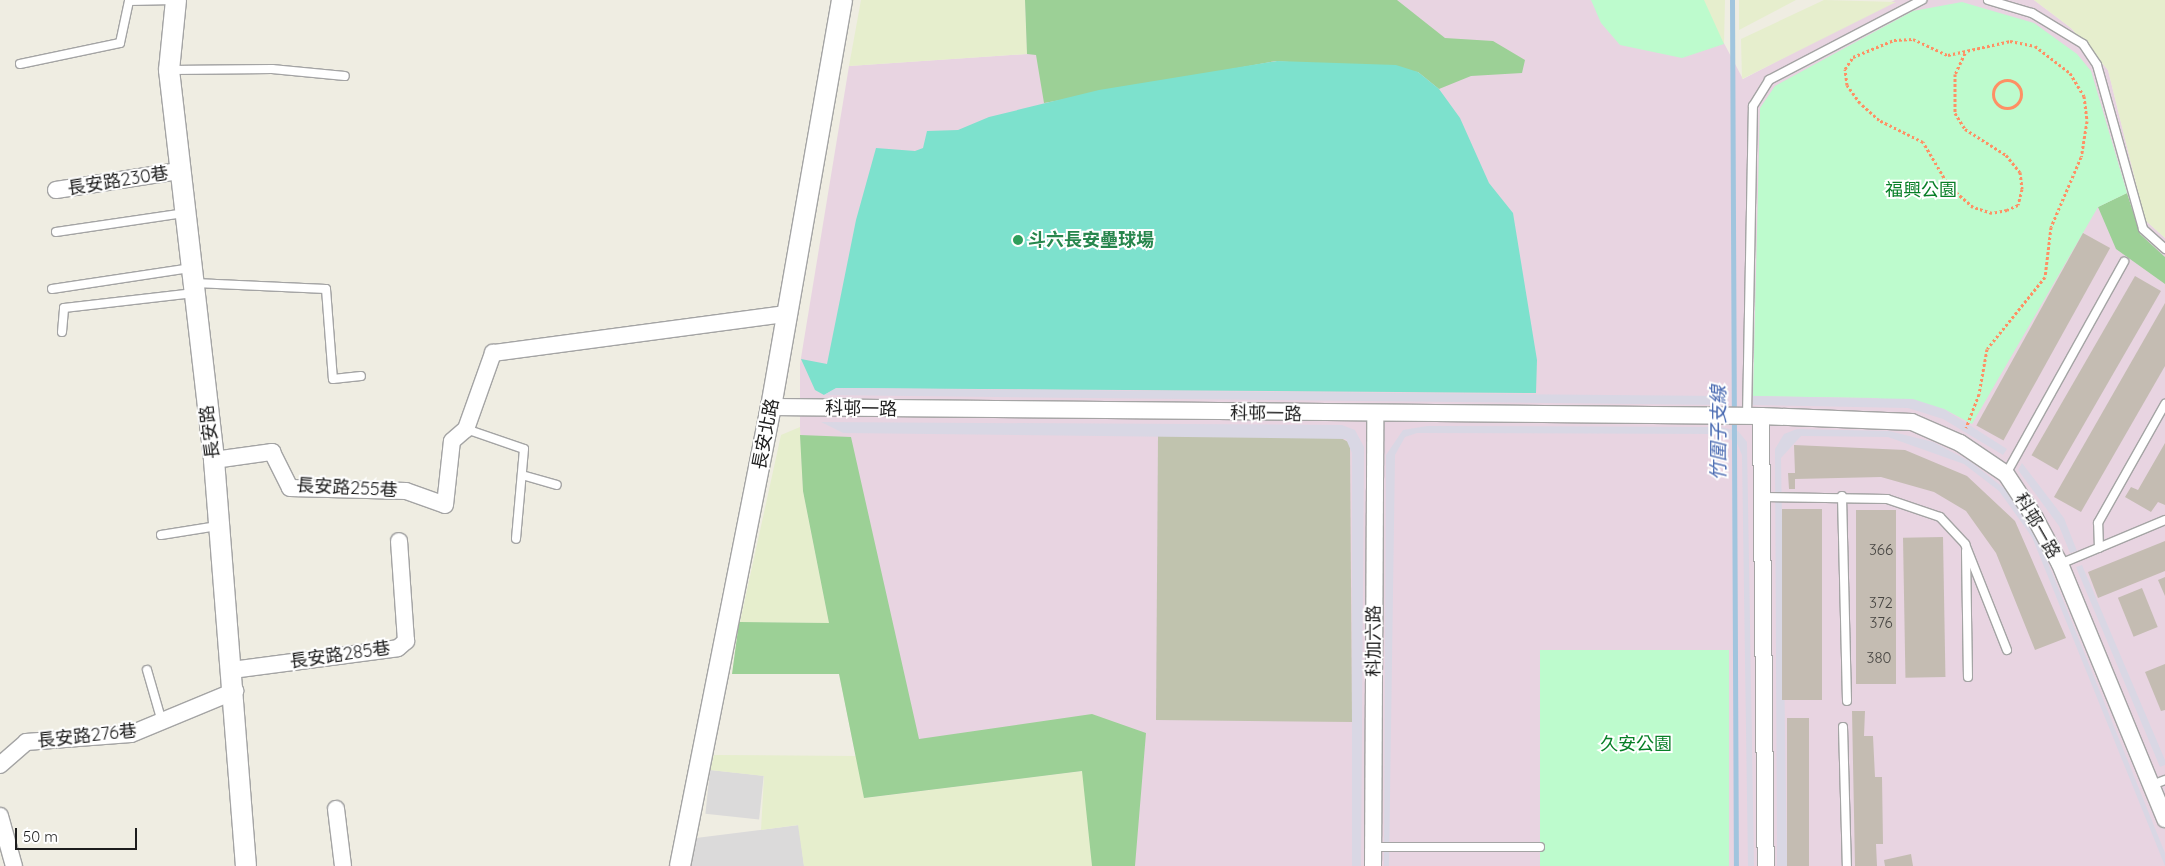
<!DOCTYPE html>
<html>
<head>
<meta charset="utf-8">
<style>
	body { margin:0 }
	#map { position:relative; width:2165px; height:866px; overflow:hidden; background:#efede2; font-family:Quicksand,"Noto Sans TC",sans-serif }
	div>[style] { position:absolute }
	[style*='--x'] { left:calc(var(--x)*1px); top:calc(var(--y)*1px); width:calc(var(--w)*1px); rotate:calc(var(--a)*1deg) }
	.residential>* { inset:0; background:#dbdada; transform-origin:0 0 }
	.industrial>* { inset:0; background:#e8d4e1 }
	.construction>* { inset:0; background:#c0c3ae }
	.farmland>* { inset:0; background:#e6eecd }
	.forest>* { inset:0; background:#9cd096 }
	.park>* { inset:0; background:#bdfbcd; transform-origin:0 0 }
	.pitch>* { inset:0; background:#7de1cd }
	.plaza>* { inset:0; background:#d9d7e4 }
	.stream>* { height:5px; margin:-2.5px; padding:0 2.5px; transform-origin:2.5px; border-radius:2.5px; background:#a1c5de }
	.building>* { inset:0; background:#c4bcb2; transform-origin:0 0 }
	.path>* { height:3px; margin-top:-1.5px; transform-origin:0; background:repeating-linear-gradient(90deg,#fe9064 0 2.5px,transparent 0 5px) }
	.path>.ring { margin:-1.5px; padding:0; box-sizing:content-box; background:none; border:3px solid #fe9064; border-radius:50% }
	.roads { filter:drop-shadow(1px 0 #a4a4a4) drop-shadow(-1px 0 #a4a4a4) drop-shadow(0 1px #a4a4a4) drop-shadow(0 -1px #a4a4a4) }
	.service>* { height:8px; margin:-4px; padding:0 4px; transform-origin:4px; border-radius:4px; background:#fff }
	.minor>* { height:16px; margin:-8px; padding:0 8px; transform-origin:8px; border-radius:8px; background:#fff }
	.tertiary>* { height:20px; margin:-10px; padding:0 10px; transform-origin:10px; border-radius:10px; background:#fff }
	.dots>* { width:14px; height:14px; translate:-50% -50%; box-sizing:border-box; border:2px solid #fff; border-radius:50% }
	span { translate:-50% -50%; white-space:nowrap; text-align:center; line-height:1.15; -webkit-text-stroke:4px #fff; paint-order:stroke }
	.number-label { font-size:15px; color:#474542 }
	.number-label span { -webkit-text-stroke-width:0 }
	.street-label { font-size:18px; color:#1d1d1d }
	.park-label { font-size:18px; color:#087f27 }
	.leisure-label { font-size:18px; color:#27864d; font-weight:700 }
	.left { translate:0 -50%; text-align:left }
	.water-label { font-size:19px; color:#4768b0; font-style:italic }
	.scale { position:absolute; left:15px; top:828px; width:122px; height:22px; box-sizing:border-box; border:2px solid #1d1d1d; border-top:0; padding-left:6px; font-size:15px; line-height:18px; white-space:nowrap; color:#1d1d1d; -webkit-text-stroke:4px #fff; paint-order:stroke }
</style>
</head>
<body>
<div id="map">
	<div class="residential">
		<div style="left:710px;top:770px;width:54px;height:44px;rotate:6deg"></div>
		<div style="clip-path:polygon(799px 825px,804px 866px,691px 866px,696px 838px)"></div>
	</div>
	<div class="industrial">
		<div style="clip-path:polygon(1025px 0,1701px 0,1743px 79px,1895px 0,2034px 0,2071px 28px,2108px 70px,2145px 220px,2165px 238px,2165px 866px,1092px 866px,1082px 771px,864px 798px,803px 491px,800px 449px,800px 364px,849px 66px,1027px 54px)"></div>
	</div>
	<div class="construction">
		<div style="clip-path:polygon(1158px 436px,1339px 437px,1350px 443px,1352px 722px,1156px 720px)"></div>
	</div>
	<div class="farmland">
		<div style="clip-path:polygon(861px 0,1025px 0,1027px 54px,849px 66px)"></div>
		<div style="clip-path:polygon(1701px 0,1725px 0,1724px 44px)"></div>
		<div style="clip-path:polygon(1739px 0,1796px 0,1739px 30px)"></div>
		<div style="clip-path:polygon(1824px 0,1896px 2px,1742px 79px,1741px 39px)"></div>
		<div style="clip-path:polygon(2034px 0,2165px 0,2165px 238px,2145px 220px,2108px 70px,2071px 28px)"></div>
		<div style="clip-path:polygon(800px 427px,803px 491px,829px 623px,740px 622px,781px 435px)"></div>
		<div style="clip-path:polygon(714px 755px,856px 756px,865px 798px,1083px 771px,1092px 866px,804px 866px,798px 825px,761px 830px,764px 776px,710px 770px)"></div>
	</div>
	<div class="forest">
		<div style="clip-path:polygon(1025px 0,1397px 0,1445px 38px,1493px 41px,1525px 60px,1522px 73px,1471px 76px,1439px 89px,1418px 72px,1276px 61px,1044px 103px,1036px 55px,1027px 54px)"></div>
		<div style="clip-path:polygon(2127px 193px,2140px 234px,2165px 257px,2165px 284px,2116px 249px,2098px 207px)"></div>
		<div style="clip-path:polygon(800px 435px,851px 437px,919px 739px,1092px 714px,1146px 733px,1135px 866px,1092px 866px,1082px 771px,864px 798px,839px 674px,732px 674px,739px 622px,829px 623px,803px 491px)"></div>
	</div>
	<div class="park">
		<div style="clip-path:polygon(1591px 0,1704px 0,1724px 44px,1682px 58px,1620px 45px,1601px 23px)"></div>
		<div style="clip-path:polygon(1962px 2px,2034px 23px,2077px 54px,2091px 71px,2127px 193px,2098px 207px,1972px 424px,1944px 409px,1875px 398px,1753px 396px,1760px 108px,1775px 86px,1913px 11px)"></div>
		<div style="left:1729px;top:650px;width:216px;height:189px;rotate:90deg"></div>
	</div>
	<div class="pitch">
		<div style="clip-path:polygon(1277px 61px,1396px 65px,1418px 72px,1439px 89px,1460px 118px,1489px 183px,1513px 213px,1537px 360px,1536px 393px,837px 388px,824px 395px,815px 390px,801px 359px,827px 364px,856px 220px,876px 148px,915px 151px,923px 148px,927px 131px,958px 130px,989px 117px,1099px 90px)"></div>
	</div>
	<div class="plaza">
		<div style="clip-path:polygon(836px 388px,1724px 396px,1725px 405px,824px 395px)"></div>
		<div style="clip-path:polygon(1753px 396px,1913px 399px,1944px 409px,2007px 449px,2003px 455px,1943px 419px,1908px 408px,1753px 405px)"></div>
		<div style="clip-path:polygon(821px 422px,1342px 425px,1355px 430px,1364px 447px,1361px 866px,1352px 866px,1352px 453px,1346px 439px,843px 433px)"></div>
		<div style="clip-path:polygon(1427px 426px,1720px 427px,1738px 431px,1747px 442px,1754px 866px,1748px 866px,1742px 455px,1737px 443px,1719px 434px,1417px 433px,1405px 437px,1395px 455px,1389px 866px,1384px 866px,1386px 455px,1403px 430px)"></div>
		<div style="clip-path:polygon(1797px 429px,1889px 431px,1933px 442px,1971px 462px,2005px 489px,2036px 533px,2165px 853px,2165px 866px,2032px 537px,1999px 491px,1964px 464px,1888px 437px,1801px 436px,1781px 458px,1787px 866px,1777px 866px,1775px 449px,1784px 434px)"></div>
		<div style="clip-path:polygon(2022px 463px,2064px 518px,2077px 551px,2070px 553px,2059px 526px,2018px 470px)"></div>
		<div style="clip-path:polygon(2082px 565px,2165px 760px,2165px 765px,2160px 767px,2076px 567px)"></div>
	</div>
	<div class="stream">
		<div style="--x:1732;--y:0;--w:866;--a:89.74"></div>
	</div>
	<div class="building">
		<div style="left:2083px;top:233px;width:31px;height:220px;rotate:29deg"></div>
		<div style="left:2135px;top:276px;width:30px;height:207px;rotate:30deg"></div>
		<div style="clip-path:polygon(2165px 303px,2165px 366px,2081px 512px,2054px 497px)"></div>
		<div style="clip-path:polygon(2165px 443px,2165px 505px,2158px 502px,2151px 512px,2125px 497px,2131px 487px,2138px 490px)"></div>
		<div style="clip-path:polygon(1794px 445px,1905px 450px,1967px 476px,2015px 521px,2066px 638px,2035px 650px,1996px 553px,1966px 511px,1934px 492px,1881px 477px,1795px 479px,1795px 489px,1789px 489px,1788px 473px,1795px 473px)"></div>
		<div style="left:1782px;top:509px;width:40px;height:191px"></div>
		<div style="left:1856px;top:510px;width:40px;height:174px"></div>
		<div style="left:1943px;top:537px;width:140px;height:40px;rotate:89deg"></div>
		<div style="clip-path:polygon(2165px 541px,2165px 571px,2098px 598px,2088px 572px)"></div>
		<div style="clip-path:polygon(2165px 577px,2165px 596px,2158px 580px)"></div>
		<div style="left:2142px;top:588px;width:42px;height:26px;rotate:68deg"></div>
		<div style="clip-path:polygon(2165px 664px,2165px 710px,2161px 711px,2145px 672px)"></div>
		<div style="clip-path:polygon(1852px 711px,1865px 711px,1864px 736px,1873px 736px,1875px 777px,1882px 777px,1883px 844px,1876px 844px,1877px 866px,1855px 866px)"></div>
		<div style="left:1787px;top:718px;width:22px;height:148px"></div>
		<div style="clip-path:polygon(1911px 854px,1913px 866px,1885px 866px,1884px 860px)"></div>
	</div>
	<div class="path">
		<div style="--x:1965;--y:53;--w:23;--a:115"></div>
		<div style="--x:1955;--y:74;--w:39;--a:90"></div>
		<div style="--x:1955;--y:113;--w:19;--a:58"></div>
		<div style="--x:1965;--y:129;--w:49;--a:32.4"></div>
		<div style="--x:2006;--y:155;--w:22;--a:51"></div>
		<div style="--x:2020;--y:172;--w:17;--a:83"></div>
		<div style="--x:2022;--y:189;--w:16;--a:104"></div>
		<div style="--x:2018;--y:205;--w:12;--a:156"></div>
		<div style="--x:2007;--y:210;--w:15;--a:169"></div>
		<div style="--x:1992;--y:213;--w:20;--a:-162"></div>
		<div style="--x:1973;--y:207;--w:32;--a:-139"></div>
		<div style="--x:1949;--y:186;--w:51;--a:-120.6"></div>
		<div style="--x:1923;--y:142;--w:49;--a:-153.4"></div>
		<div style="--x:1879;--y:120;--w:25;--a:-138"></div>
		<div style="--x:1860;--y:103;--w:22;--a:-126"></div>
		<div style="--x:1847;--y:85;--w:16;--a:-97"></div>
		<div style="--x:1845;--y:69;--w:14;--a:-56"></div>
		<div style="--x:1853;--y:57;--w:44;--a:-22.5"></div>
		<div style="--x:1894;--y:40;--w:19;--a:-3"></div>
		<div style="--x:1913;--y:39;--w:38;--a:25"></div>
		<div style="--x:1948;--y:55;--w:64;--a:-12.7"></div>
		<div style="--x:2010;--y:41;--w:25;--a:11"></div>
		<div style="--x:2035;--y:46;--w:44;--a:37.6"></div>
		<div style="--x:2070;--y:73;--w:27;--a:59"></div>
		<div style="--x:2084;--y:96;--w:25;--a:83"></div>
		<div style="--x:2087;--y:121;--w:36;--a:99"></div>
		<div style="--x:2081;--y:157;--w:76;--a:113.2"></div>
		<div style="--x:2051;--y:227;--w:50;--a:96.8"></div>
		<div style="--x:2045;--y:277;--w:92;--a:128.9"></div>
		<div style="--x:1987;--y:349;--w:46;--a:100.1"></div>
		<div style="--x:1979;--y:394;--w:36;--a:111"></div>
		<div class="ring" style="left:1993px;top:80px;width:25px;height:25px"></div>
	</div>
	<div class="roads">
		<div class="service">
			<div style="--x:1988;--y:0;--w:46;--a:16.5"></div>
			<div style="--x:2032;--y:13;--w:60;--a:31.3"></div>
			<div style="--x:2083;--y:44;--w:25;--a:56"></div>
			<div style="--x:2097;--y:65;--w:170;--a:74.3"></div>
			<div style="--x:2143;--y:229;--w:30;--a:42"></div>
			<div style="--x:20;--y:64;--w:102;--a:-11.9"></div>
			<div style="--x:120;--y:43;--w:43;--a:-77.9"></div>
			<div style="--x:129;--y:1;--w:45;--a:-1.3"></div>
			<div style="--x:171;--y:70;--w:101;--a:-0.6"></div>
			<div style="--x:272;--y:69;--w:73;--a:5.5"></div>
			<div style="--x:56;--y:232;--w:129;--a:-8.4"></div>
			<div style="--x:195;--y:283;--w:131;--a:2.6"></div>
			<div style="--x:326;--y:289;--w:90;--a:85.6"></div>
			<div style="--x:333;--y:379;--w:28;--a:-6"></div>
			<div style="--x:52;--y:289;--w:141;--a:-8.6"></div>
			<div style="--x:62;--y:332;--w:24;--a:-85"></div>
			<div style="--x:64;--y:308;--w:131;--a:-6.6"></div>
			<div style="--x:1747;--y:416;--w:310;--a:-88.9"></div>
			<div style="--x:1753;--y:106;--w:31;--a:-58"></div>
			<div style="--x:1769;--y:80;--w:173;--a:-27.6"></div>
			<div style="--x:466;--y:429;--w:61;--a:19"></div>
			<div style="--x:524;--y:449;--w:90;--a:95.1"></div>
			<div style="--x:2006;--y:474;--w:243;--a:-60.9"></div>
			<div style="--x:522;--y:475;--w:36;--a:16"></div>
			<div style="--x:1842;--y:496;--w:205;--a:88.6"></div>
			<div style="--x:1763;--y:497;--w:124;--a:0.9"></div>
			<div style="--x:1887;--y:499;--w:56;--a:18.8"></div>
			<div style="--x:1940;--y:517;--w:37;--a:47"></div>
			<div style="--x:1965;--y:544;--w:114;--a:68.4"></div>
			<div style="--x:161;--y:535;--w:57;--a:-9.1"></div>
			<div style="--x:2099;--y:548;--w:25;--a:-92"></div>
			<div style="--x:2098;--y:523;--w:137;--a:-60.6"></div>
			<div style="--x:1966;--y:551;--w:126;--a:89.1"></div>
			<div style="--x:2060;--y:564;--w:114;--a:-22.7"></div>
			<div style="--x:147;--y:670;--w:54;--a:73.9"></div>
			<div style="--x:1843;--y:727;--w:139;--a:88.4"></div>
			<div style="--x:2152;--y:785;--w:14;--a:-21"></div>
			<div style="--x:1374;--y:847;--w:166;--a:0"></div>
		</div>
		<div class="minor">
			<div style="--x:56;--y:190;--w:124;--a:-8.8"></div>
			<div style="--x:771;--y:407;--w:990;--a:0.52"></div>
			<div style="--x:1761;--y:416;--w:151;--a:2.3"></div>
			<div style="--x:1912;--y:422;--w:52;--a:23.6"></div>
			<div style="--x:1960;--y:443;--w:55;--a:34"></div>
			<div style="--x:2006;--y:474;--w:53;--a:56.6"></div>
			<div style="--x:2035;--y:518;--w:52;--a:61.5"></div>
			<div style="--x:2060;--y:564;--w:276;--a:67.6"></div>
			<div style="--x:1761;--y:416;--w:450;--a:89.4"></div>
			<div style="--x:214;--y:460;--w:59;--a:-7.9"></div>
			<div style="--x:272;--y:452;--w:40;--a:63.4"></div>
			<div style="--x:290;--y:488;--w:116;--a:1.5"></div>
			<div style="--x:406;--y:491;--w:41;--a:19.7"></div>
			<div style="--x:445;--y:505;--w:64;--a:-83.8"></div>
			<div style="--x:452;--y:441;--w:18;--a:-41"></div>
			<div style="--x:466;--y:429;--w:81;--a:-70.4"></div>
			<div style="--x:493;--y:353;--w:297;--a:-7.6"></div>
			<div style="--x:232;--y:670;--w:167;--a:-7.5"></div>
			<div style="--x:398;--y:648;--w:11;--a:-41"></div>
			<div style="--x:406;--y:641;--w:100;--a:-94"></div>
			<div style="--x:0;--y:765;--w:35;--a:-41"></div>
			<div style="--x:26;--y:742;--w:105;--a:-4.4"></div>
			<div style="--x:131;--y:734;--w:113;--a:-22.5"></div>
			<div style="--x:336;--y:809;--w:57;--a:83"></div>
			<div style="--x:0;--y:816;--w:52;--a:74.4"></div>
			<div style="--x:1373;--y:866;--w:450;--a:-89.7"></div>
		</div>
		<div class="tertiary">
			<div style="--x:176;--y:0;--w:70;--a:95.7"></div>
			<div style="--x:169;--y:70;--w:393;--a:83.4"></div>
			<div style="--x:214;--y:460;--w:407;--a:85.5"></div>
			<div style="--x:680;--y:866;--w:468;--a:-78.8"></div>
			<div style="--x:771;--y:407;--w:413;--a:-80.1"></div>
		</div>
	</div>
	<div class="dots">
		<div style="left:1018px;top:240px;background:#2e9e5b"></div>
	</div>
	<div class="number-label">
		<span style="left:1881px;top:550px">366</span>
		<span style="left:1881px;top:603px">372</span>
		<span style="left:1881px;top:623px">376</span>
		<span style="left:1879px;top:658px">380</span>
	</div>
	<div class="street-label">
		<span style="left:118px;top:181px;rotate:-9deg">長安路230巷</span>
		<span style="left:861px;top:409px;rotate:1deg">科邨一路</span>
		<span style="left:1266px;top:414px;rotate:1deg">科邨一路</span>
		<span style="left:210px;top:432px;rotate:-97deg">長安路</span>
		<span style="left:766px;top:434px;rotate:-79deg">長安北路</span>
		<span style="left:347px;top:488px;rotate:3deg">長安路255巷</span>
		<span style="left:2037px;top:526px;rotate:60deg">科邨一路</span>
		<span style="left:1374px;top:641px;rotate:-90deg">科加六路</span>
		<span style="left:340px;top:655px;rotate:-8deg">長安路285巷</span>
		<span style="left:87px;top:736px;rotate:-6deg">長安路276巷</span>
	</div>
	<div class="park-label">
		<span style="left:1921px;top:190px">福興公園</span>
		<span style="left:1636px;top:744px">久安公園</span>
	</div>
	<div class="leisure-label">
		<span class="left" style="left:1028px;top:240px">斗六長安壘球場</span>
	</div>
	<div class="water-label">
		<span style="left:1719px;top:433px;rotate:-90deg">竹圍子支線</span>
	</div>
	<div class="scale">50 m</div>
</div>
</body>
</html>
